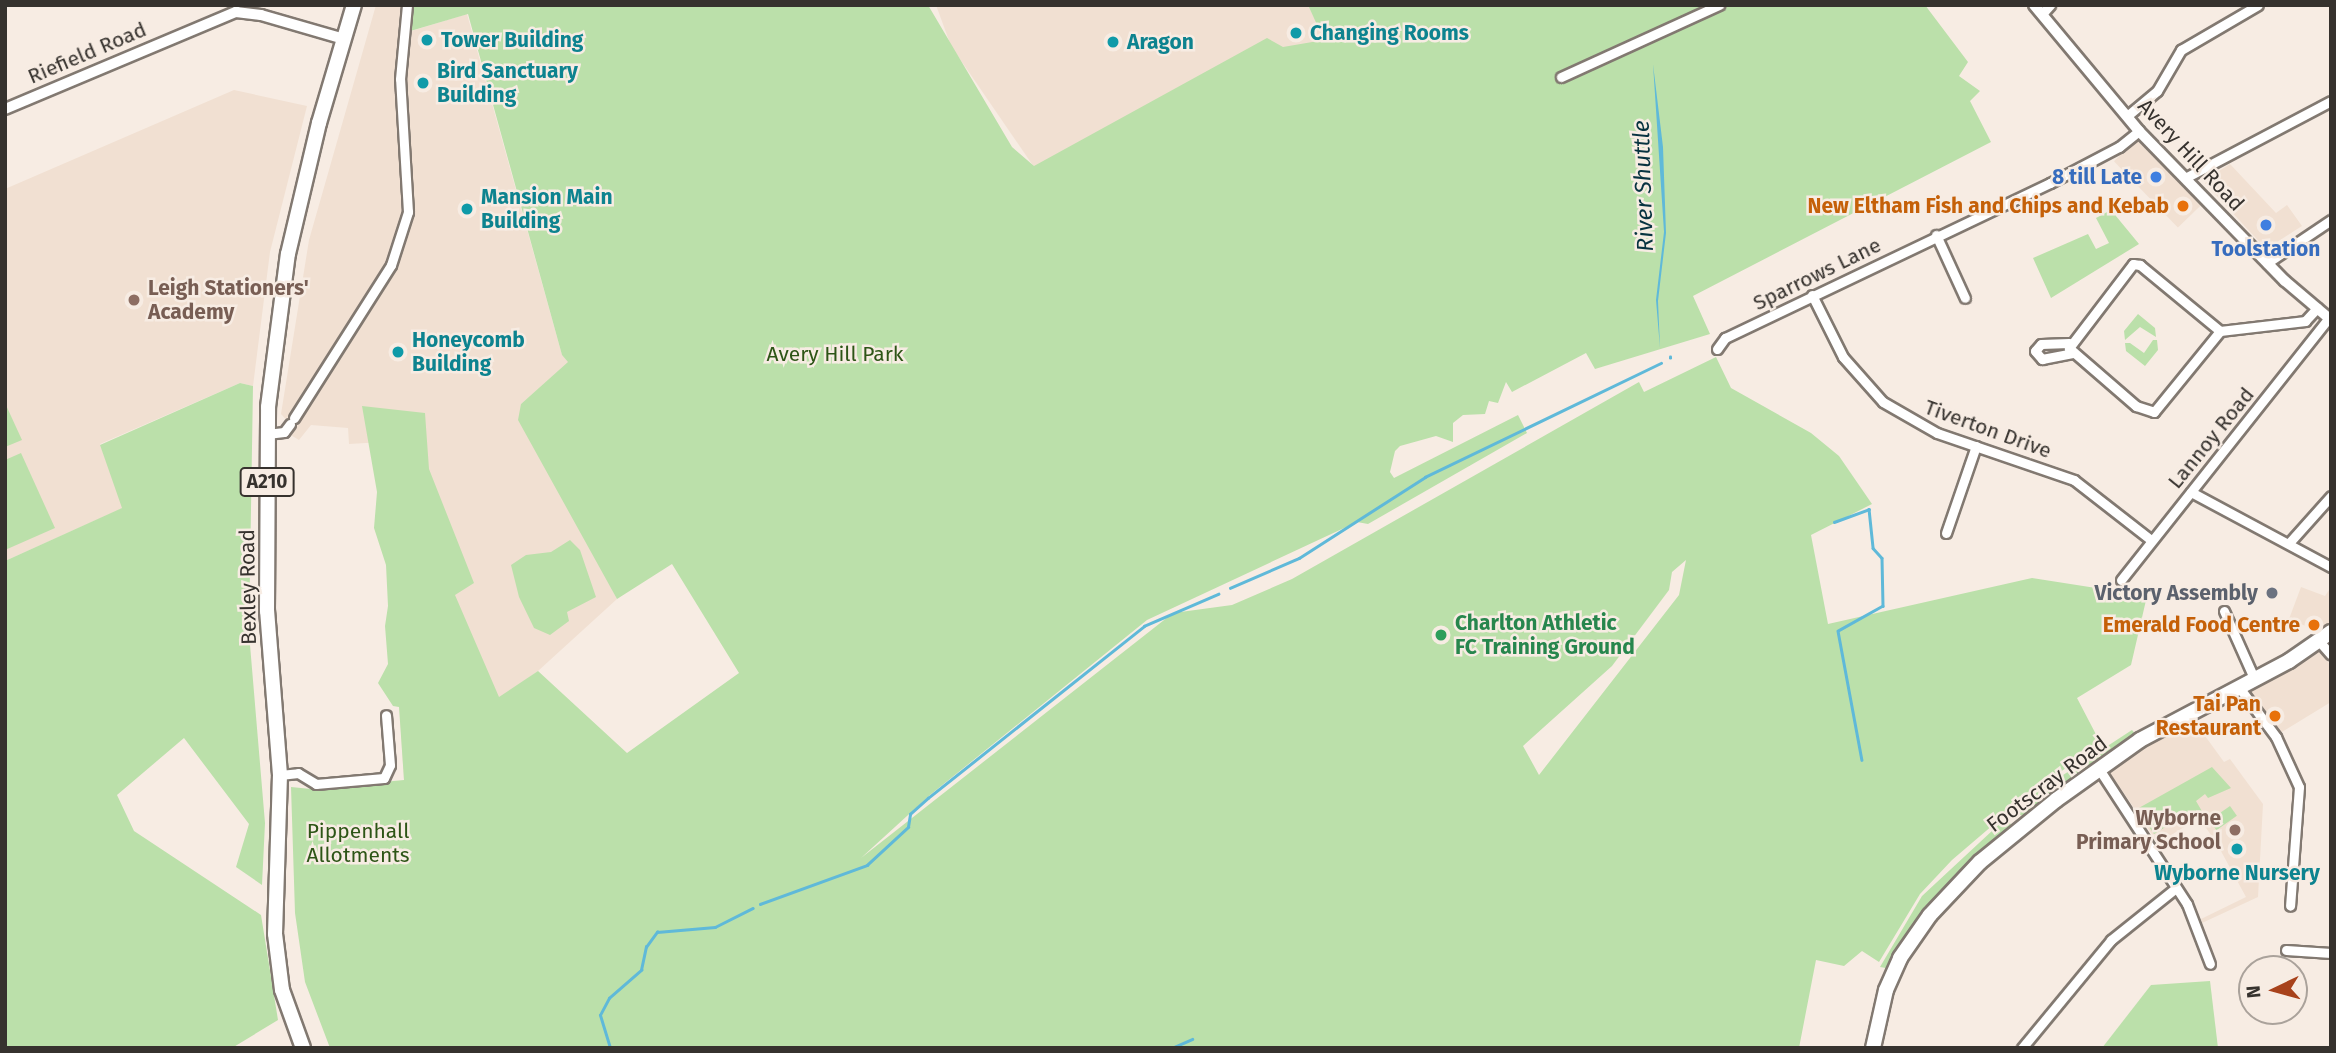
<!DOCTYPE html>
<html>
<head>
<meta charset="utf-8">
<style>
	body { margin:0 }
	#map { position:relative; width:2336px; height:1053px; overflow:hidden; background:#f7ece3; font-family:"Fira Sans",sans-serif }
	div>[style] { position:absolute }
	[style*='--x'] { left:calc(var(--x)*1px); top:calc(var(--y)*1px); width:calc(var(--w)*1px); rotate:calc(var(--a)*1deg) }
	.built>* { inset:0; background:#f1e0d2; transform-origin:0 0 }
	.green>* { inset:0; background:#bbe0aa; transform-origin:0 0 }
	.water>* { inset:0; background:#5fb9d9 }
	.stream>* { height:2.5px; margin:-1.25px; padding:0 1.25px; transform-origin:1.25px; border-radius:1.25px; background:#5fb9d9 }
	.roads { filter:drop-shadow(2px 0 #827971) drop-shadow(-2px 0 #827971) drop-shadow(0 2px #827971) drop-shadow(0 -2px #827971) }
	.minor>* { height:9px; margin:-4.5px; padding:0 4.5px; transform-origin:4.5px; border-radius:4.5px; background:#fff }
	.tertiary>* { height:10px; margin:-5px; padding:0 5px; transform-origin:5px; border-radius:5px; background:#fff }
	.primary>* { height:14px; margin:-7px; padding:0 7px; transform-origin:7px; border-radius:7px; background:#fff }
	.dots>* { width:19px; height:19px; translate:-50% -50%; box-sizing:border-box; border:4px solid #f7ece3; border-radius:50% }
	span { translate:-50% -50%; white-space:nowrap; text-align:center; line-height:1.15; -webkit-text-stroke:5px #f7ece3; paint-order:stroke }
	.shield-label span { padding:2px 5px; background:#f7ece3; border:2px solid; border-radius:5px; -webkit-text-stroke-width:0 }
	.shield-label { font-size:19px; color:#36322e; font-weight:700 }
	.culture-label { font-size:21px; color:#0d838f; font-weight:700 }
	.left { translate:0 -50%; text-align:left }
	.street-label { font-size:21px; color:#36322e }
	.shop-label { font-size:21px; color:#366cbe; font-weight:700 }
	.right { translate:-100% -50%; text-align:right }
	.food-label { font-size:21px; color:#c56008; font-weight:700 }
	.education-label { font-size:21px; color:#785e54; font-weight:700 }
	.park-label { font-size:21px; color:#2d5516 }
	.worship-label { font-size:21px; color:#5b616d; font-weight:700 }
	.leisure-label { font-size:21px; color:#27864d; font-weight:700 }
	.water-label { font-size:23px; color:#073340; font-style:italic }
	.frame { position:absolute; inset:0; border:7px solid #36322e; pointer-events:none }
	.north { position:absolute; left:2238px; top:955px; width:70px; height:70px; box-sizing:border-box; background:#f7ece3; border:2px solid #aaa29b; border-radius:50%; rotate:265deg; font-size:19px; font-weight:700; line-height:28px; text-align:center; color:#36322e }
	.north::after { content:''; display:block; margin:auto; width:24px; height:32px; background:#a8421b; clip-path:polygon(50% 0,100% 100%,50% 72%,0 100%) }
</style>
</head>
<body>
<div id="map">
	<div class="built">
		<div style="clip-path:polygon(376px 5px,411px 5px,408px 32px,467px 14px,562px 355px,569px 362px,521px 404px,617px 599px,538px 671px,500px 698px,404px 781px,383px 442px,349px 444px,348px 428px,311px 425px,299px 440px,289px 434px,293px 427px,281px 414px,309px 240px)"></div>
		<div style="clip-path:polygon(936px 5px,1308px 5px,1376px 143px,1034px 167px,951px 46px)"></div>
		<div style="clip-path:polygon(234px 90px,307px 106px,270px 252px,253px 386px,240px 383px,100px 444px,123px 508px,5px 561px,5px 189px)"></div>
		<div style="left:2137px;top:139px;width:92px;height:32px;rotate:46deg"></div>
		<div style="clip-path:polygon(2230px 164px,2276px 213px,2287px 205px,2302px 226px,2266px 249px,2203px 181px)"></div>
		<div style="clip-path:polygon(2301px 587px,2325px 596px,2331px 587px,2331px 624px,2320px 632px,2289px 619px)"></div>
		<div style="clip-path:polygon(2331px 632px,2331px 651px,2321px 646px,2320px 651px,2331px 666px,2331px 702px,2277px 735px,2238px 686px)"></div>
		<div style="clip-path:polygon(2192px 718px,2224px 762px,2230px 759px,2263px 804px,2258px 897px,2202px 923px,2201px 919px,2246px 897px,2216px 842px,2199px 818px,2158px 843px,2108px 770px)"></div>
	</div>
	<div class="green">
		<div style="clip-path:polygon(evenodd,411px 5px,928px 5px,1012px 147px,1034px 166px,1267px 38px,1283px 47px,1324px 40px,1308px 5px,1925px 5px,1968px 62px,1959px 76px,1980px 91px,1970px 101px,1991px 142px,1693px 296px,1710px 334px,1595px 369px,1586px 353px,1512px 392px,1506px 382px,1498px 403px,1489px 401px,1485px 414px,1463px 415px,1453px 423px,1453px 442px,1436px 436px,1400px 446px,1395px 451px,1390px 472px,1394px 478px,1518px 415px,1527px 433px,1368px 524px,1357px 522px,1147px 620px,930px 795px,861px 858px,1173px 613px,1232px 605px,1292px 579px,1639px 382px,1644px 392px,1716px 357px,1731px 388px,1811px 433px,1839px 456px,1872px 504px,1811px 535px,1828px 624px,2032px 578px,2147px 596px,2131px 665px,2077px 698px,2101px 744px,2034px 790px,1952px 860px,1920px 894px,1879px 962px,1862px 951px,1844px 966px,1816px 960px,1799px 1048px,330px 1048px,305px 982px,295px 913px,291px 787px,311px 789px,404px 780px,399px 707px,393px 706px,378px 683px,388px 664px,385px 626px,388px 606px,386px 565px,374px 528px,377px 492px,362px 406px,425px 413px,429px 469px,474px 583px,455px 595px,499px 697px,538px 671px,627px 753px,739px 673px,672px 564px,617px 599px,518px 420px,521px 404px,568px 362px,562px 355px,468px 14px,407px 32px,411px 5px,1686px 560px,1679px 595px,1539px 775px,1523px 746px,1612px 666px,1669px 590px,1672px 572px,1686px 560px)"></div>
		<div style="clip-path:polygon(2111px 210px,2139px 244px,2051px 298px,2033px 258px,2088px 234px,2096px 249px,2109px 243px,2096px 218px)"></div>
		<div style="clip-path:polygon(2138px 314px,2155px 328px,2156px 337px,2140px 327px,2125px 340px,2124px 331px)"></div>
		<div style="clip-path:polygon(2153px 340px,2157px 340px,2158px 350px,2145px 366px,2126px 351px,2125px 343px,2130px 343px,2144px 353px)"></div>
		<div style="clip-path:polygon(240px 383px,253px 386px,249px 633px,265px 823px,262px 885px,236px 867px,249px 824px,184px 738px,117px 795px,134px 831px,261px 915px,278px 1020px,232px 1048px,5px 1048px,5px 561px,122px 508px,100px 445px)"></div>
		<div style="clip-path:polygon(5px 403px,22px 440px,5px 447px)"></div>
		<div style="clip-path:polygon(21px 453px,55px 528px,5px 550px,5px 460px)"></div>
		<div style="clip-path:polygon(570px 540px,580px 550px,596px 597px,567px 612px,569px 621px,550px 635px,534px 628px,519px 597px,511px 565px,526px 555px,551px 552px)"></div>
		<div style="clip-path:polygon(2132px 730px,2136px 735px,2024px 816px,2016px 814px,2037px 792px)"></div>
		<div style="clip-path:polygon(2212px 767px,2231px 788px,2208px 798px,2205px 794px,2196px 801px,2203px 813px,2190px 821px,2185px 815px,2154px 834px,2137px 809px)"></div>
		<div style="left:2230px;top:806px;width:12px;height:25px;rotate:55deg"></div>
		<div style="clip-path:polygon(2007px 817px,2012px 827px,1946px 885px,1919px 916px,1886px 968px,1880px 967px,1922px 896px)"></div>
		<div style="clip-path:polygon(2210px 981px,2218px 1048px,2102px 1048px,2151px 985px)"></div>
	</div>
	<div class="water">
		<div style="clip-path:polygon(1653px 64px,1663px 147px,1666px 233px,1658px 301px,1660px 348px,1656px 300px,1664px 232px)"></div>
	</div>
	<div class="stream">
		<div style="--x:1670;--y:358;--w:1;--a:-90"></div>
		<div style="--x:1834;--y:522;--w:37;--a:-20"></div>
		<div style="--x:1869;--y:509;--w:39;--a:84"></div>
		<div style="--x:1873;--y:548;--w:13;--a:48"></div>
		<div style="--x:1882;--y:558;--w:48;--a:88.8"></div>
		<div style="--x:1883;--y:606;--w:51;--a:150.9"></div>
		<div style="--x:1838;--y:631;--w:131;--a:79.5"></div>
		<div style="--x:1230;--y:588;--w:75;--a:-23.5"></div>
		<div style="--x:1299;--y:558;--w:150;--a:-32.7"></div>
		<div style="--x:1425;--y:477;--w:262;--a:-25.8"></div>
		<div style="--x:760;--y:904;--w:114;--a:-20"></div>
		<div style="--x:867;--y:865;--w:56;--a:-42.8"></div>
		<div style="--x:908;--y:827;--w:13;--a:-81"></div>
		<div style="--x:910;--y:814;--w:24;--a:-42"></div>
		<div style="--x:928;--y:798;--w:276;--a:-38.5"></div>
		<div style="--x:1144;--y:626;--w:81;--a:-23.4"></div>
		<div style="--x:610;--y:1048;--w:34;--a:-107"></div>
		<div style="--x:600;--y:1015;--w:19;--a:-62"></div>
		<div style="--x:609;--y:998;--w:43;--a:-41.2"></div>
		<div style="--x:641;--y:970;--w:24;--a:-78"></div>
		<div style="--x:646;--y:947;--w:19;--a:-54"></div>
		<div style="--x:657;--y:932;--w:58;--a:-4.9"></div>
		<div style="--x:715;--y:927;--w:42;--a:-26.6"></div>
		<div style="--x:1172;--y:1048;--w:22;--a:-24"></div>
	</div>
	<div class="roads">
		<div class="minor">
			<div style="--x:2042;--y:14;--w:12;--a:-48"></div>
			<div style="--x:1561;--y:77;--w:174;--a:-24.5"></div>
			<div style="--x:2127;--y:116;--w:39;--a:-40"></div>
			<div style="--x:2157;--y:91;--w:48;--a:-59.7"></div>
			<div style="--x:2181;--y:50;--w:89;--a:-30.3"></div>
			<div style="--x:2185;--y:178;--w:165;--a:-27.8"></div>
			<div style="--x:1936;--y:235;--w:69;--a:65.3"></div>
			<div style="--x:2267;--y:263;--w:77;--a:-33.9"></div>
			<div style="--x:1812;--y:295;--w:69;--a:63.4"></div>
			<div style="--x:1843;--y:357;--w:60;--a:48.4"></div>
			<div style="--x:1883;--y:402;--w:62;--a:29.9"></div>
			<div style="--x:1937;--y:433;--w:145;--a:18.9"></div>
			<div style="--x:2074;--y:480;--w:98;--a:37.9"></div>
			<div style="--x:2220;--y:331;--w:104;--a:-140.5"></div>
			<div style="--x:2140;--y:265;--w:7;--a:-172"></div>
			<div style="--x:2133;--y:264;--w:106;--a:127.3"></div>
			<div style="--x:2069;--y:348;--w:89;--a:40.9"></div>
			<div style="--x:2136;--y:406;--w:19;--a:18"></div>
			<div style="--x:2154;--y:412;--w:104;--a:-50.8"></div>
			<div style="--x:2220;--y:331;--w:86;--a:-6.7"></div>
			<div style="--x:2305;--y:321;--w:18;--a:-47"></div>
			<div style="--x:2069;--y:343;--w:28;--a:178"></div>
			<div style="--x:2041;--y:344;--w:9;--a:131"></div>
			<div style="--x:2035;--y:351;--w:11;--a:49"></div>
			<div style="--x:2042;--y:359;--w:31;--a:-11"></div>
			<div style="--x:1717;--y:349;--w:14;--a:-54"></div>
			<div style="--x:1725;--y:338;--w:360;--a:-25.5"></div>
			<div style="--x:2050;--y:183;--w:78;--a:-27.6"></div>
			<div style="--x:2119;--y:147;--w:26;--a:-39"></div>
			<div style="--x:294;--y:418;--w:181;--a:-57.6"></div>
			<div style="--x:391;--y:265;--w:56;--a:-72.2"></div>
			<div style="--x:408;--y:212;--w:133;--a:-93.4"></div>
			<div style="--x:400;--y:79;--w:74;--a:-84.6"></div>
			<div style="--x:267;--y:434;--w:17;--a:-7"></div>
			<div style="--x:284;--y:432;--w:10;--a:-53"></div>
			<div style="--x:2191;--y:492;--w:159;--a:28.2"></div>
			<div style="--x:1946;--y:533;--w:92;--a:-71"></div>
			<div style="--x:2289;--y:543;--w:63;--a:-48.2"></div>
			<div style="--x:2121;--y:580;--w:335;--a:-51.6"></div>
			<div style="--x:2224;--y:611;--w:73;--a:65.9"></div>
			<div style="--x:2319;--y:641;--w:18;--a:49"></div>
			<div style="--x:2238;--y:686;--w:64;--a:53.3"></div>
			<div style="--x:2276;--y:737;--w:55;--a:65.3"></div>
			<div style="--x:2299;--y:787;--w:119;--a:94.3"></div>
			<div style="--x:2099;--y:769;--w:161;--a:56.9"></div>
			<div style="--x:2187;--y:904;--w:64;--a:69"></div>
			<div style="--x:280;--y:775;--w:18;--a:-6"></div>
			<div style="--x:298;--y:773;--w:21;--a:31"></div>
			<div style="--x:316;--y:784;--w:68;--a:-5"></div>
			<div style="--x:384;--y:778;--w:14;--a:-65"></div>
			<div style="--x:390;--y:765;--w:50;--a:-94.6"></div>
			<div style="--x:2286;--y:950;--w:45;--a:3.8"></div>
			<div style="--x:2022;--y:1048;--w:140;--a:-50.5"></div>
			<div style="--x:2111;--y:940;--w:83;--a:-38.7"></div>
		</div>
		<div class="tertiary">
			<div style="--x:2034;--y:5;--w:164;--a:50.2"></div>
			<div style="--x:2139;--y:131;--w:209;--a:45.8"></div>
			<div style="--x:2285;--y:281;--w:60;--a:40.3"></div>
			<div style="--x:5;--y:109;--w:251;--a:-22.8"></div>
			<div style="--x:236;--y:12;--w:25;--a:7"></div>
			<div style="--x:261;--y:15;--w:86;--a:16.1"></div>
		</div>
		<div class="primary">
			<div style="--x:303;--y:1048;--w:62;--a:-109.9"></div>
			<div style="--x:282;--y:990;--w:56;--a:-97.1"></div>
			<div style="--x:275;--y:934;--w:159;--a:-88.2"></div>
			<div style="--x:280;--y:775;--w:165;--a:-94.5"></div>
			<div style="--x:267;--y:611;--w:204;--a:-89.7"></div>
			<div style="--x:268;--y:407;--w:154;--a:-82.6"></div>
			<div style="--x:288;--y:254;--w:135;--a:-76.7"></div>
			<div style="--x:319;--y:123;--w:123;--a:-73.5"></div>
			<div style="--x:1873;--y:1048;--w:59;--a:-77.4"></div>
			<div style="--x:1886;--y:990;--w:35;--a:-66"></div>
			<div style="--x:1900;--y:958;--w:52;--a:-55.1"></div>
			<div style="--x:1930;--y:915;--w:73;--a:-46.7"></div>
			<div style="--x:1980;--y:862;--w:98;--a:-39.2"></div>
			<div style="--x:2056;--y:800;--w:103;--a:-35.5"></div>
			<div style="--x:2140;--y:740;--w:169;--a:-27.9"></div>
			<div style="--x:2289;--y:661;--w:51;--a:-34.6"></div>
		</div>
	</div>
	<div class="dots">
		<div style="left:1296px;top:33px;background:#0f9aa8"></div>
		<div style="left:427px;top:40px;background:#0f9aa8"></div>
		<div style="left:1113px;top:42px;background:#0f9aa8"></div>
		<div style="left:423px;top:83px;background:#0f9aa8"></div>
		<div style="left:2156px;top:177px;background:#3f7fe0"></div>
		<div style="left:2183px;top:206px;background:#e8710a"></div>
		<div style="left:467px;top:209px;background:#0f9aa8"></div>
		<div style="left:2266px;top:225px;background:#3f7fe0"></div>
		<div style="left:134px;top:300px;background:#8d6e63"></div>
		<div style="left:398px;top:352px;background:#0f9aa8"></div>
		<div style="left:2272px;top:593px;background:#6b7280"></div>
		<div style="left:2314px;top:625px;background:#e8710a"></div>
		<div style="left:1441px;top:635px;background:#2e9e5b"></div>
		<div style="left:2275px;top:716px;background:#e8710a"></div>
		<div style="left:2235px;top:830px;background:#8d6e63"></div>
		<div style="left:2237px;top:849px;background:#0f9aa8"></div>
	</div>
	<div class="shield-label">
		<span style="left:267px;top:482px">A210</span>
	</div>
	<div class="culture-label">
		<span class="left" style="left:1310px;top:33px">Changing Rooms</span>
		<span class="left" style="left:441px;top:40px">Tower Building</span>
		<span class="left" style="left:1127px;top:42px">Aragon</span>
		<span class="left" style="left:437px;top:83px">Bird Sanctuary<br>Building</span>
		<span class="left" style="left:481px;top:209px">Mansion Main<br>Building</span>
		<span class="left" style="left:412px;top:352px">Honeycomb<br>Building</span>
		<span style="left:2237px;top:873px">Wyborne Nursery</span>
	</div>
	<div class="street-label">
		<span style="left:87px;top:53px;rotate:-23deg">Riefield Road</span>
		<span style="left:2191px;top:155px;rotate:47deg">Avery Hill Road</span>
		<span style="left:1817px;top:274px;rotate:-26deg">Sparrows Lane</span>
		<span style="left:1988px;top:429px;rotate:20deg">Tiverton Drive</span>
		<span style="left:2211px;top:438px;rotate:-51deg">Lannoy Road</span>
		<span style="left:248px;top:587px;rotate:-91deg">Bexley Road</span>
		<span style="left:2047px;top:784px;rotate:-37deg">Footscray Road</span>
	</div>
	<div class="shop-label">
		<span class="right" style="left:2142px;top:177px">8 till Late</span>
		<span style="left:2266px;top:249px">Toolstation</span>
	</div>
	<div class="food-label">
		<span class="right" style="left:2169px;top:206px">New Eltham Fish and Chips and Kebab</span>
		<span class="right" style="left:2300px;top:625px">Emerald Food Centre</span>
		<span class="right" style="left:2261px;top:716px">Tai Pan<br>Restaurant</span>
	</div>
	<div class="education-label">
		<span class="left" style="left:148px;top:300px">Leigh Stationers'<br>Academy</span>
		<span class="right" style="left:2221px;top:830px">Wyborne<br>Primary School</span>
	</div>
	<div class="park-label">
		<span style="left:835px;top:354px">Avery Hill Park</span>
		<span style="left:358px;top:843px">Pippenhall<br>Allotments</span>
	</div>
	<div class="worship-label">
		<span class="right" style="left:2258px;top:593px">Victory Assembly</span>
	</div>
	<div class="leisure-label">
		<span class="left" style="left:1455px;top:635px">Charlton Athletic<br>FC Training Ground</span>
	</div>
	<div class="water-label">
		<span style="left:1643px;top:186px;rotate:-92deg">River Shuttle</span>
	</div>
	<div class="frame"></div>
	<div class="north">N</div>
</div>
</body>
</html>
